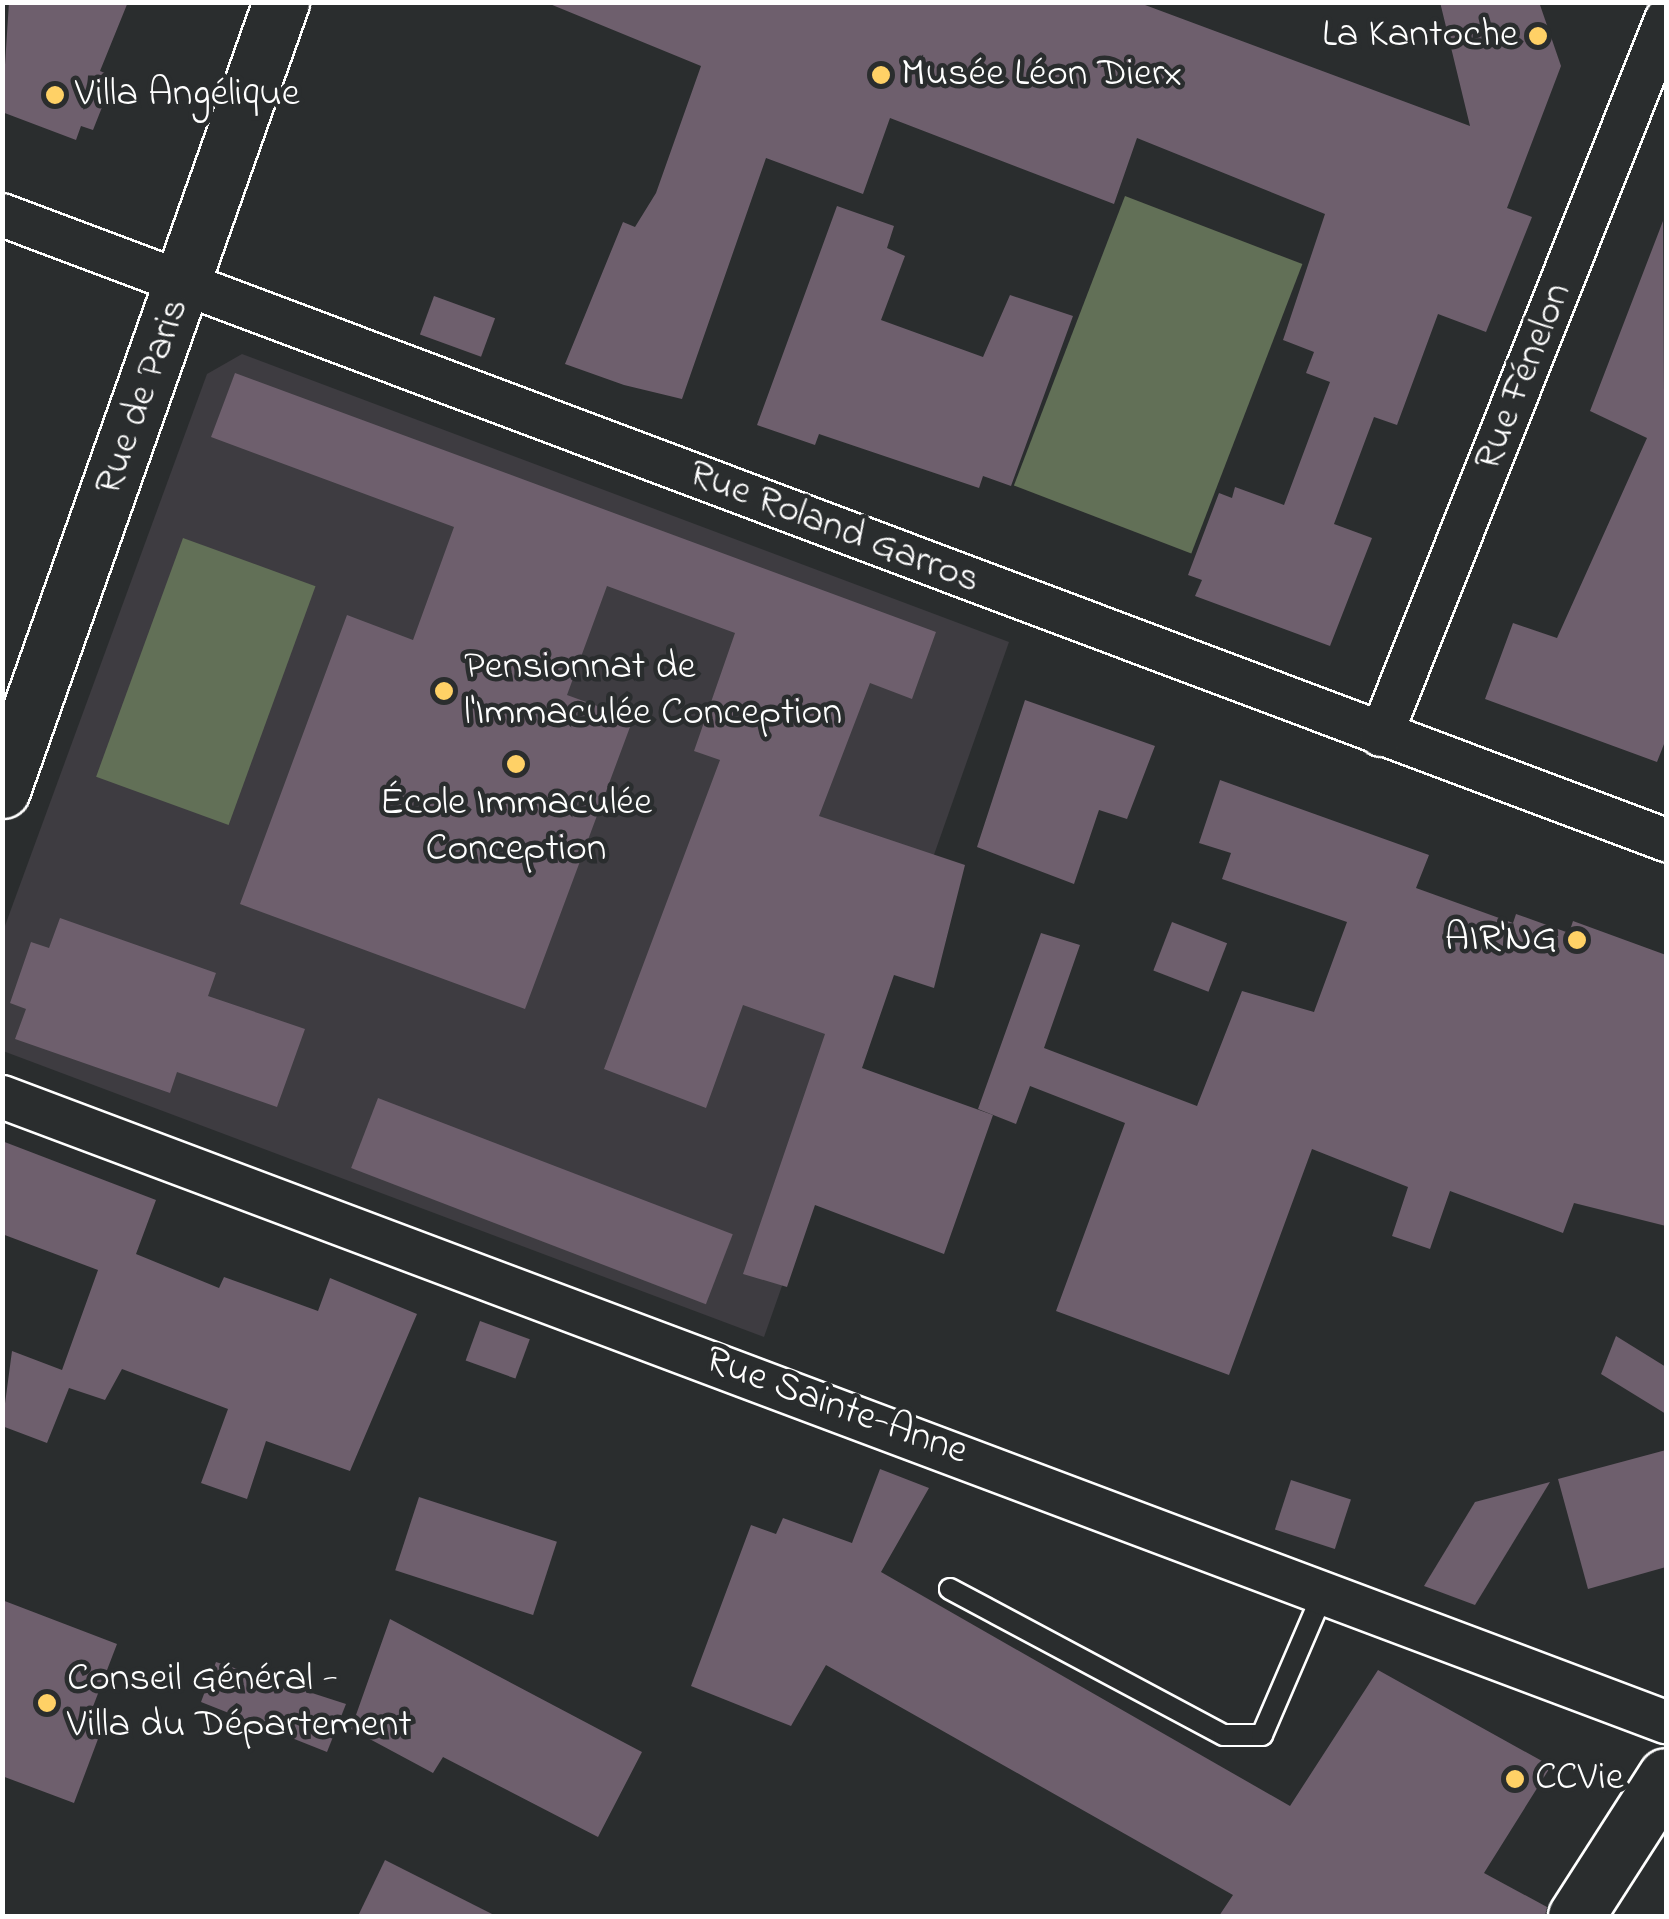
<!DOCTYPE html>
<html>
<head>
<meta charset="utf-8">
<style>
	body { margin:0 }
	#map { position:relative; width:1669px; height:1919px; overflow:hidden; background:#2a2d2e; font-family:"Indie Flower",sans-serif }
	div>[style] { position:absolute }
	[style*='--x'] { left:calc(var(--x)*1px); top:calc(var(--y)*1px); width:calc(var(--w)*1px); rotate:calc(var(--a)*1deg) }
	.built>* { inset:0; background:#3e3c41 }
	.green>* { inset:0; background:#627057; transform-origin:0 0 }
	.building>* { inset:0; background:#6e5f6d; transform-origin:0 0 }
	.roads { filter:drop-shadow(2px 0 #fff) drop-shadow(-2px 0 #fff) drop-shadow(0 2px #fff) drop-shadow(0 -2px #fff) }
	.lane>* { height:20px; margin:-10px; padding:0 10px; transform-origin:10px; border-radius:10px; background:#2a2d2e }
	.street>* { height:42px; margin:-21px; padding:0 21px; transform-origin:21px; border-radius:21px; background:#2a2d2e }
	.secondary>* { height:55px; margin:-27.5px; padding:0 27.5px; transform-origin:27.5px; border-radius:27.5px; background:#2a2d2e }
	.dots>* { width:28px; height:28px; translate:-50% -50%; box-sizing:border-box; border:5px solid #2a2d2e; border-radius:50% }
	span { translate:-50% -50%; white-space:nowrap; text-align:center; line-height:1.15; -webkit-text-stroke:9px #2a2d2e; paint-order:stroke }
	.poi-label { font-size:40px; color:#fff }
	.right { translate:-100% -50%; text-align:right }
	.left { translate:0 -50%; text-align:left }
	.street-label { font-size:40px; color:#fff }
	.frame { position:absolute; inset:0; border:5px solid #fff; pointer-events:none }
</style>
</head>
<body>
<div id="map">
	<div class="built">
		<div style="clip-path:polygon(242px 354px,1009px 642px,764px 1337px,3px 1051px,2px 934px,207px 374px)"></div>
	</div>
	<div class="green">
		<div style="left:1125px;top:196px;width:190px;height:310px;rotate:21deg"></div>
		<div style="left:183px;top:538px;width:141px;height:254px;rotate:20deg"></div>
	</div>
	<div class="building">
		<div style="clip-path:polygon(9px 2px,128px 2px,100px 71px,114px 77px,93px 130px,81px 126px,76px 140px,2px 112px)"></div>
		<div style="clip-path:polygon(545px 2px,1137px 2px,1470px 126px,1440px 2px,1539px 2px,1561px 66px,1507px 208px,1532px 217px,1486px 332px,1438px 314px,1397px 425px,1374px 417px,1334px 524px,1372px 538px,1330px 646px,1195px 596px,1202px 580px,1188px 575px,1219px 493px,1232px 498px,1235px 487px,1284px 505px,1330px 382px,1306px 373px,1314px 352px,1283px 340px,1325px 214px,1137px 138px,1114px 204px,890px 118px,863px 194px,766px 158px,682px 399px,624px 385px,565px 364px,623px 222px,635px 227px,656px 193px,701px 66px)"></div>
		<div style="clip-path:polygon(837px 206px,894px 226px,887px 248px,905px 256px,881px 320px,983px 357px,1010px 295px,1073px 316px,1011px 486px,983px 476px,979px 488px,819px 434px,815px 445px,757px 425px)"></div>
		<div style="clip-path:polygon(1663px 221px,1666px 739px,1657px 762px,1485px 699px,1513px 623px,1557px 638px,1647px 438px,1590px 411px)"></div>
		<div style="left:434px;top:296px;width:65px;height:41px;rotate:20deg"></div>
		<div style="clip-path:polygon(235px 373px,936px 632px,912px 699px,870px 683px,819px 816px,965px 865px,934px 988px,894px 975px,862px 1068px,993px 1115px,944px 1254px,815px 1205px,787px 1287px,743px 1274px,825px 1034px,743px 1005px,706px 1108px,604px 1069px,720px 760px,694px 751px,735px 633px,607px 586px,567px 695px,633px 719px,525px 1009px,240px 904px,347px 615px,413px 640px,454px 527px,211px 437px)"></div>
		<div style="clip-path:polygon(1025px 700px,1155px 746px,1127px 819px,1099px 810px,1074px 884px,977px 847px)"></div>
		<div style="clip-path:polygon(1220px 780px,1429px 855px,1416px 888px,1513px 923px,1516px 914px,1569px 933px,1573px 921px,1666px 955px,1666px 1226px,1574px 1203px,1563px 1233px,1450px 1191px,1430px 1249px,1392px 1236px,1408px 1187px,1312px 1149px,1229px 1375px,1056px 1311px,1125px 1123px,1030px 1086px,1016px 1124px,978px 1109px,1041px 933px,1080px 945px,1044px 1048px,1197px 1106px,1242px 991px,1314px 1012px,1347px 922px,1222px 879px,1231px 853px,1199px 843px)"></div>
		<div style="clip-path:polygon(60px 918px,216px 973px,208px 996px,305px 1029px,277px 1107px,177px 1072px,170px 1093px,15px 1039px,26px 1009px,10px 1003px,31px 942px,49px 948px)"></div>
		<div style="left:1172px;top:922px;width:59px;height:52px;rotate:21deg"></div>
		<div style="left:378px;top:1098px;width:380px;height:75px;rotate:21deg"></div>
		<div style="clip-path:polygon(2px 1141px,156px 1200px,136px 1254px,219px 1288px,224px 1277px,318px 1311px,330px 1278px,417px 1314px,350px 1471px,266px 1441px,247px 1499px,201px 1483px,228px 1409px,122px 1369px,105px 1400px,69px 1388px,47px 1443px,2px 1426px,12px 1351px,62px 1370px,98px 1270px,2px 1234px)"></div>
		<div style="left:480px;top:1321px;width:53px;height:42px;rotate:20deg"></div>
		<div style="clip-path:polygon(1616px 1336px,1666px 1367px,1666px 1414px,1601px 1374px)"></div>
		<div style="clip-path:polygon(1666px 1450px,1666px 1567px,1588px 1589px,1558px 1479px)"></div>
		<div style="clip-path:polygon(880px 1469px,929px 1488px,881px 1572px,1290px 1806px,1378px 1670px,1551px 1766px,1484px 1873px,1547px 1907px,1545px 1916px,1219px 1916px,1233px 1895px,826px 1665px,791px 1726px,691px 1686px,751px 1525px,776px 1534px,783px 1518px,852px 1543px)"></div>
		<div style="left:1291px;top:1480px;width:63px;height:52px;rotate:18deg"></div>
		<div style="clip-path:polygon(1550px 1482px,1475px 1605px,1424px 1586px,1475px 1502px)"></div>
		<div style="left:419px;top:1497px;width:145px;height:77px;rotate:18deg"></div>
		<div style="clip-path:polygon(2px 1600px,117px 1644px,89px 1717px,104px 1723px,74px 1803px,2px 1776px)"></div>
		<div style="clip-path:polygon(390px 1619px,642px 1752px,598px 1837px,443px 1757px,433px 1773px,351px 1729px)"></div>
		<div style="clip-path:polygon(216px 1662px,346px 1704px,327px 1752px,201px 1702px)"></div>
		<div style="clip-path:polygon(385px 1860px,496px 1916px,358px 1916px)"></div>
	</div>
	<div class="roads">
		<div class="lane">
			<div style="--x:950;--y:1589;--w:310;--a:28.1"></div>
			<div style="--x:1224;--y:1735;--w:38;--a:0"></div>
			<div style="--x:1262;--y:1735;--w:157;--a:-66.7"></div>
		</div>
		<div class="street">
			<div style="--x:2;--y:215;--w:1778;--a:20.59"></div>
			<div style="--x:1381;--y:735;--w:770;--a:-68.27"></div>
			<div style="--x:2;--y:1097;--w:1778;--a:20.59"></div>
		</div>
		<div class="secondary">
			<div style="--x:2;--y:790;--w:836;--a:-70.5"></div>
			<div style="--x:1576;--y:1916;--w:166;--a:-57.3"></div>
		</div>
	</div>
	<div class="dots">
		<div style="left:1538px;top:36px;background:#ffd166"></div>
		<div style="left:881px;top:75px;background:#ffd166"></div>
		<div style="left:55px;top:95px;background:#ffd166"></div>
		<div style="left:444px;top:691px;background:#ffd166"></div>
		<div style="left:516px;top:764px;background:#ffd166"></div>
		<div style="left:1577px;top:940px;background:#ffd166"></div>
		<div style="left:47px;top:1703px;background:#ffd166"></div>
		<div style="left:1515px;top:1779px;background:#ffd166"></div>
	</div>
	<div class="poi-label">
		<span class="right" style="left:1518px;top:36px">La Kantoche</span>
		<span class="left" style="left:901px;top:75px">Musée Léon Dierx</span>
		<span class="left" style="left:75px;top:95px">Villa Angélique</span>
		<span class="left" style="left:464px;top:691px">Pensionnat de<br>l'Immaculée Conception</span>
		<span style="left:516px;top:827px">École Immaculée<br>Conception</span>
		<span class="right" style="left:1557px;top:940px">AIR'NG</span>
		<span class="left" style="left:67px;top:1703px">Conseil Général -<br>Villa du Département</span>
		<span class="left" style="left:1535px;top:1779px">CCVie</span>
	</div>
	<div class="street-label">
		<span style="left:1524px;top:377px;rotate:-68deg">Rue Fénelon</span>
		<span style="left:143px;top:397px;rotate:-70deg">Rue de Paris</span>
		<span style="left:834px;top:528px;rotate:21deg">Rue Roland Garros</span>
		<span style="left:836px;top:1407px;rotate:20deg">Rue Sainte-Anne</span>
	</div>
	<div class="frame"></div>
</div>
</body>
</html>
